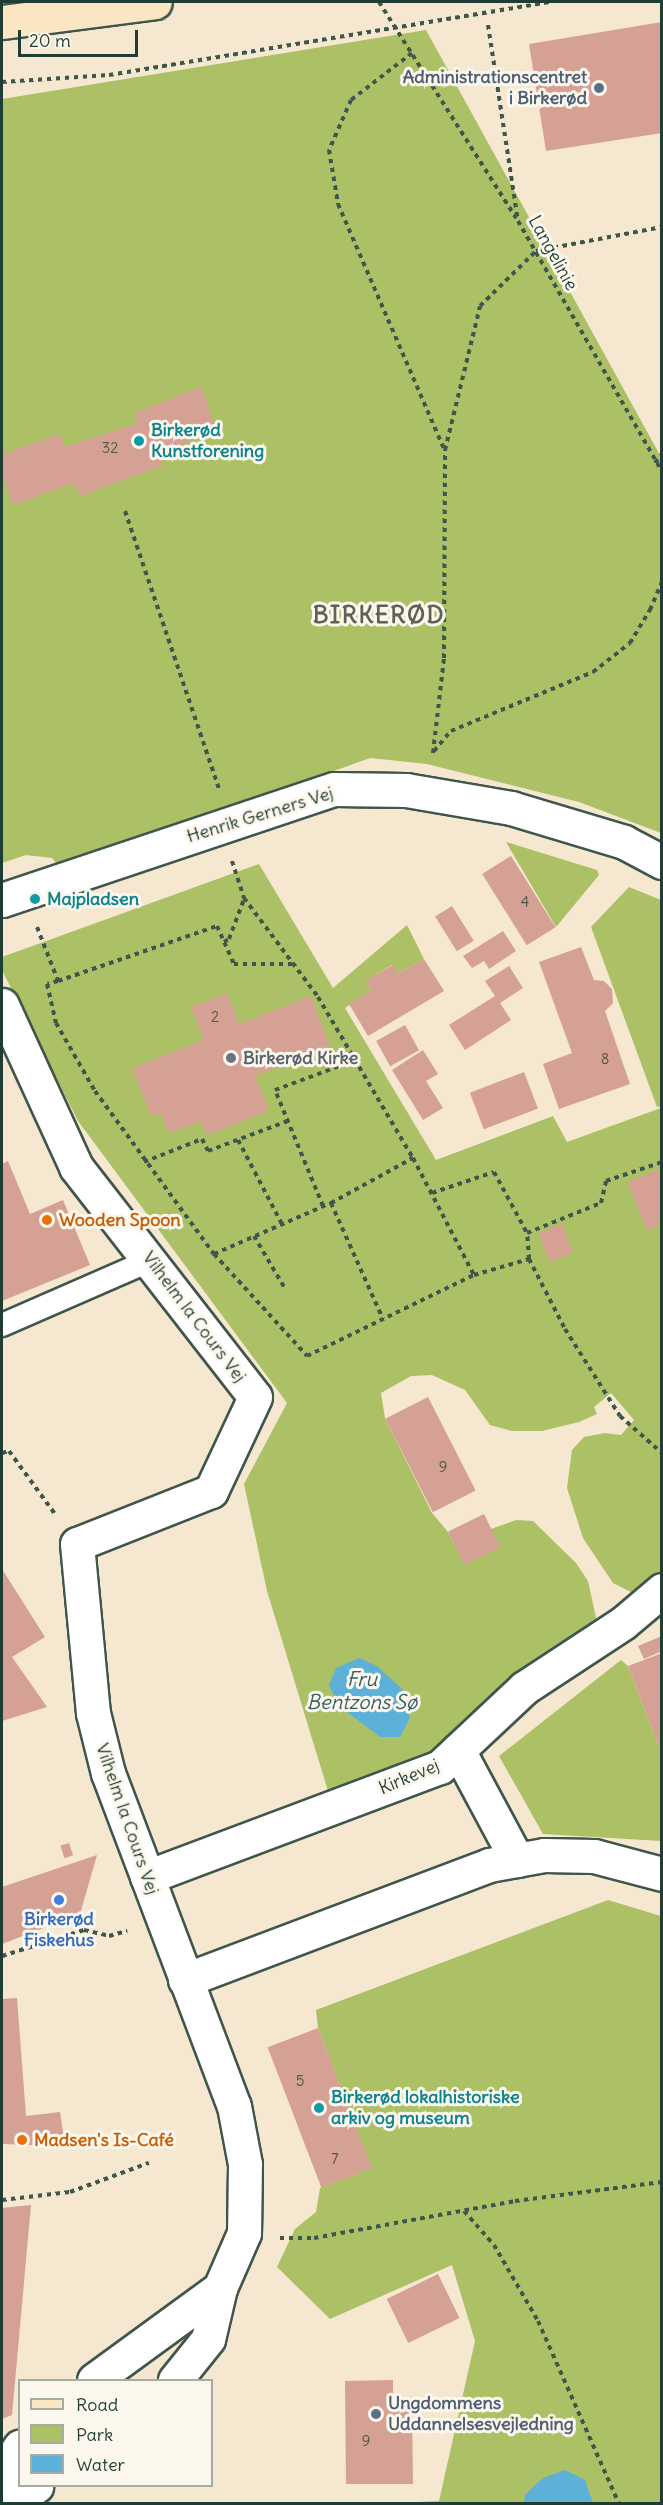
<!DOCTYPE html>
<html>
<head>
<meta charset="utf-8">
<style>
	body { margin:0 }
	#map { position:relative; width:663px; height:2505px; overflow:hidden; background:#f5e7d0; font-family:Delius,sans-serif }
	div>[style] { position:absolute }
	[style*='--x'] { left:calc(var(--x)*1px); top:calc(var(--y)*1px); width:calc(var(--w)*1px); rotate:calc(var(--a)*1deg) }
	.green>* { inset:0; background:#acc165 }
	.water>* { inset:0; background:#5db1d9 }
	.building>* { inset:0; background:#d5a194; transform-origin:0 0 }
	.path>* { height:4px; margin-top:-2px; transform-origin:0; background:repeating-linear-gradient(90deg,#3f564b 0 4.5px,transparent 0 9px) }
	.roads { filter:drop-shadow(2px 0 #3f564b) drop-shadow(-2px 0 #3f564b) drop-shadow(0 2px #3f564b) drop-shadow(0 -2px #3f564b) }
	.lane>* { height:22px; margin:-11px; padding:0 11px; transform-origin:11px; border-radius:11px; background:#fff }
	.street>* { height:33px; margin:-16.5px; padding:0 16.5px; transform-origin:16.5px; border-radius:16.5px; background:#fff }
	.secondary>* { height:33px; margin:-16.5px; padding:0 16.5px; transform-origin:16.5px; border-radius:16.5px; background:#fbe6c4 }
	.dots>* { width:16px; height:16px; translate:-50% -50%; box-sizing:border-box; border:3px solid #fbf7ec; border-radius:50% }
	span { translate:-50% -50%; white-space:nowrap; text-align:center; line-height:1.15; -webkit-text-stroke:6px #fbf7ec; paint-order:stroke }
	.number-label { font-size:15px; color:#4c564c }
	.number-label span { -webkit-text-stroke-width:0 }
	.service-label { font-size:18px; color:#4e5e75; font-weight:700 }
	.right { translate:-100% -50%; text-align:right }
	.left { translate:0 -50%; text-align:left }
	.street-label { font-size:18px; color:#1f3d34 }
	.culture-label { font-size:18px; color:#0d838f; font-weight:700 }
	.worship-label { font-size:18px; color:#5b616d; font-weight:700 }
	.food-label { font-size:18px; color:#c56008; font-weight:700 }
	.shop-label { font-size:18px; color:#366cbe; font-weight:700 }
	.water-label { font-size:20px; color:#326066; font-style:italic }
	.district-label { font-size:24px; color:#5f6056; font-weight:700; letter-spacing:1.5px }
	.frame { position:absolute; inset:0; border:3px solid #1f3d34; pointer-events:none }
	.legend { position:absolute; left:18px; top:2379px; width:195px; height:108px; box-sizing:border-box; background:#fbf7ec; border:2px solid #a3ada2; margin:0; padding:8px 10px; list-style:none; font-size:18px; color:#1f3d34 }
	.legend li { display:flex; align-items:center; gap:12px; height:30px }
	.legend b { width:30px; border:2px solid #a3ada2 }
	.scale { position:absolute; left:18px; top:30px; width:120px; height:27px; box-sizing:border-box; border:3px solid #1f3d34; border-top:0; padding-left:8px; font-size:18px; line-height:21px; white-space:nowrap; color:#1f3d34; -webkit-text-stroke:4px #fbf7ec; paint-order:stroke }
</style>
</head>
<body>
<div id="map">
	<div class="green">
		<div style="clip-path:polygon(426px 30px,661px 457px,661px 833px,579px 802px,427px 764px,370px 758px,61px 869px,52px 858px,26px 855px,2px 863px,2px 99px)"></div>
		<div style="clip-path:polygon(506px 842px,597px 870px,599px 875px,556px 927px)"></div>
		<div style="clip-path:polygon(259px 864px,333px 988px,407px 925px,424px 959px,398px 974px,392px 965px,366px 981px,371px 991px,345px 1008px,436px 1160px,553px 1116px,567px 1142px,661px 1108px,661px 1573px,637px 1595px,613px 1583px,583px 1538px,567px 1488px,572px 1450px,584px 1437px,605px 1433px,621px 1435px,634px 1420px,611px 1393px,594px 1407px,597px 1414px,579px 1422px,542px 1431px,512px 1431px,490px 1425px,465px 1390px,432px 1375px,411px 1376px,381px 1393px,385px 1418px,432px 1513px,448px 1532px,465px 1564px,491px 1529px,516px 1520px,533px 1521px,576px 1563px,588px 1581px,597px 1622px,445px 1750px,425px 1753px,328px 1791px,267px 1591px,244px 1484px,287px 1403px,78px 1121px,2px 970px,2px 957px)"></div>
		<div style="clip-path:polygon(629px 887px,661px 900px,662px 1106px,657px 1107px,591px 927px)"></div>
		<div style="clip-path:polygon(621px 1660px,628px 1666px,661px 1752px,661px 1841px,543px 1834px,499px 1756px)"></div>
		<div style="clip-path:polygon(608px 1900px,661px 1916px,661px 2503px,395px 2503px,439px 2501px,475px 2341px,452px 2265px,330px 2319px,277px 2267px,295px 2229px,316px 2212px,320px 2188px,371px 2168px,318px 2028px,316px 2010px)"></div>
	</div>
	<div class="water">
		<div style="clip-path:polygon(359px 1658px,377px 1666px,403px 1690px,410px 1718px,400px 1737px,380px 1737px,339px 1706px,329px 1685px,336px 1668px)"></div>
		<div style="clip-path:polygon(565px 2470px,585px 2480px,593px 2503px,524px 2503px,525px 2495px,543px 2478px)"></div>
	</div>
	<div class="building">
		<div style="clip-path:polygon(662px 22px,662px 133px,546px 151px,529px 44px)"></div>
		<div style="clip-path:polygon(201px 387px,217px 431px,160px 453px,163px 465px,80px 496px,74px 483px,13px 505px,2px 475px,2px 454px,60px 434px,65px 447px,138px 423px,135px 413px)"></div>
		<div style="left:511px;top:856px;width:84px;height:34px;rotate:58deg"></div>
		<div style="left:452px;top:906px;width:41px;height:20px;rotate:58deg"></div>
		<div style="clip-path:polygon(503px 931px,516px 951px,489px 969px,484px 961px,472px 968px,463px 956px)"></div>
		<div style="clip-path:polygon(581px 947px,594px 980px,604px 981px,612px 989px,613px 1003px,605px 1011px,630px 1084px,559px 1109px,543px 1064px,572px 1053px,539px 962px)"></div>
		<div style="clip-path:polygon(424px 959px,444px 991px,368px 1036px,349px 1004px,371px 991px,365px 981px,393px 965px,398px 974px)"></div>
		<div style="clip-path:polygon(509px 966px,523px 988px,500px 1003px,511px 1020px,465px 1050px,449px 1025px,495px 996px,485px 981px)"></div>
		<div style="clip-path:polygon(227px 993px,239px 1024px,311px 996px,330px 1047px,255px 1076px,269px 1111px,207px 1135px,201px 1121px,169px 1133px,161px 1113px,151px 1116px,132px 1068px,204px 1040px,191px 1007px)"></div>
		<div style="left:405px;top:1025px;width:29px;height:33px;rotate:61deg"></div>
		<div style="clip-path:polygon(423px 1050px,438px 1074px,426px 1081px,443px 1108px,423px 1120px,392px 1070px)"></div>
		<div style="left:524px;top:1072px;width:39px;height:58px;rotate:69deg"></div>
		<div style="clip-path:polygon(8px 1161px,30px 1214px,63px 1200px,90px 1265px,2px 1301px,2px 1164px)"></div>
		<div style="clip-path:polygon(660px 1169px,662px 1224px,647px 1230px,627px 1182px)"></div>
		<div style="left:562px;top:1224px;width:31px;height:25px;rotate:69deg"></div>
		<div style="left:428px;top:1397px;width:105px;height:48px;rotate:63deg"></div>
		<div style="left:484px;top:1514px;width:37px;height:40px;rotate:64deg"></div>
		<div style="clip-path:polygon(2px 1569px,45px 1637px,12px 1657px,47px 1707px,2px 1721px)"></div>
		<div style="clip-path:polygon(662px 1636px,662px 1651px,644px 1659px,638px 1646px)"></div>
		<div style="clip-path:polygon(662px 1653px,662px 1752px,661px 1752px,628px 1666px)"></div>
		<div style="left:69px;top:1843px;width:13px;height:9px;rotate:72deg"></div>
		<div style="clip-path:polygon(97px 1855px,80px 1914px,2px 1944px,2px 1887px)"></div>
		<div style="clip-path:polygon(17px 1998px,26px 2116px,60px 2112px,65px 2146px,2px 2144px,2px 1999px)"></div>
		<div style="left:318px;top:2028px;width:150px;height:54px;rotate:69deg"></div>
		<div style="clip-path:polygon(31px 2205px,12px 2415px,2px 2419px,2px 2208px)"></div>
		<div style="left:438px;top:2274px;width:49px;height:57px;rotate:64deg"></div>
		<div style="clip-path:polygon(393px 2380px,393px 2407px,412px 2407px,413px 2484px,346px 2484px,345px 2381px)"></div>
	</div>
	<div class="path">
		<div style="--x:379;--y:2;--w:256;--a:57.6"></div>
		<div style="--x:488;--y:25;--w:198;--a:81.3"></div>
		<div style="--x:518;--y:221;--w:289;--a:60.1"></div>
		<div style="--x:412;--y:53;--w:77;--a:142.4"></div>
		<div style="--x:351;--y:100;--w:55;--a:113.7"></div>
		<div style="--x:329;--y:150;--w:55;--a:80.5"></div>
		<div style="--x:338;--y:204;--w:267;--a:66.6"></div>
		<div style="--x:2;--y:82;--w:107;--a:-3.7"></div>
		<div style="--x:109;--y:75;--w:448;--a:-9.4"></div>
		<div style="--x:655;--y:463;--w:11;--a:-52"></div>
		<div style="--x:125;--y:511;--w:293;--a:71.3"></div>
		<div style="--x:434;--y:751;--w:26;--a:-50"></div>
		<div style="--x:451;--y:731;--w:154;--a:-22.6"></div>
		<div style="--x:593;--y:672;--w:47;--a:-38.1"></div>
		<div style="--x:630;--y:643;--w:39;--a:-59"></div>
		<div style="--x:650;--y:610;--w:30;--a:-67"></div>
		<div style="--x:433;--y:753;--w:96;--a:-83.4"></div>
		<div style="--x:444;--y:658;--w:208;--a:-89.7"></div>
		<div style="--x:445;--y:450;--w:148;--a:-76.3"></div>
		<div style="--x:480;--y:306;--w:78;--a:-44.5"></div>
		<div style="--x:536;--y:251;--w:128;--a:-10.8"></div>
		<div style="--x:232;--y:861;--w:39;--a:72"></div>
		<div style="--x:244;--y:898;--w:124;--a:53.2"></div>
		<div style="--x:318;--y:997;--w:187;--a:59.5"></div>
		<div style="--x:413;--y:1158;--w:132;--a:62.5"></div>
		<div style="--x:474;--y:1275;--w:57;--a:-16.2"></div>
		<div style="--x:529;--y:1259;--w:79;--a:62.8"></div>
		<div style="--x:565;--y:1329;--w:103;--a:57.7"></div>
		<div style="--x:620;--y:1416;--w:56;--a:41.4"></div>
		<div style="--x:37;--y:927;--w:58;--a:68.7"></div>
		<div style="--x:58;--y:981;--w:11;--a:165"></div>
		<div style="--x:47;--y:984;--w:40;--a:77"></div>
		<div style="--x:56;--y:1023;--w:78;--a:60.2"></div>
		<div style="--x:95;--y:1091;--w:202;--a:53.9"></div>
		<div style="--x:214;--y:1254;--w:138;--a:47.6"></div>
		<div style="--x:307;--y:1356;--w:186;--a:-25.9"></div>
		<div style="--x:224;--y:942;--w:6;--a:-31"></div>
		<div style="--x:229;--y:939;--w:43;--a:-69.4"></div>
		<div style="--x:58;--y:981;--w:168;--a:-19.1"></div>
		<div style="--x:217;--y:926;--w:42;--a:65.9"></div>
		<div style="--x:234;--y:964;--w:62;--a:0"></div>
		<div style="--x:238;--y:1140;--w:95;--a:62.4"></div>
		<div style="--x:144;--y:1162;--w:62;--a:-21.6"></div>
		<div style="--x:202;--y:1139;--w:13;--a:63"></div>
		<div style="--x:208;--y:1151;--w:85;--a:-20.6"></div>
		<div style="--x:432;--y:1193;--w:65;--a:-18.7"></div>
		<div style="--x:494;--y:1172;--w:69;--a:61.6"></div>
		<div style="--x:331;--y:1203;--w:127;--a:65.9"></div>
		<div style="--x:323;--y:1206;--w:126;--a:-112.5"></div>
		<div style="--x:275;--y:1090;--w:83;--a:-20.4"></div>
		<div style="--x:254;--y:1236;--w:59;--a:59.5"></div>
		<div style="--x:214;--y:1254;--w:128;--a:-23.6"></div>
		<div style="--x:331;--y:1203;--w:94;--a:-28.8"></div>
		<div style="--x:529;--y:1259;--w:26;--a:-94"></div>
		<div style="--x:527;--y:1233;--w:80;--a:-22.1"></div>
		<div style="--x:601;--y:1203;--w:23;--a:-77"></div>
		<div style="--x:606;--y:1181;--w:59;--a:-18.7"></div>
		<div style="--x:2;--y:1453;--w:7;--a:-16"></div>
		<div style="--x:9;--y:1451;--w:78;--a:53.9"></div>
		<div style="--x:2;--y:1956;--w:86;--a:-17.6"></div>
		<div style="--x:84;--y:1930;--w:26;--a:13"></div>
		<div style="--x:109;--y:1936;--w:19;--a:-16"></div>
		<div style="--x:2;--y:2200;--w:68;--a:-6.7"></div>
		<div style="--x:70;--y:2192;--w:84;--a:-20.2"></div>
		<div style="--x:464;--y:2211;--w:45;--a:48.6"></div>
		<div style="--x:494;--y:2245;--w:88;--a:59.9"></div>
		<div style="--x:538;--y:2321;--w:200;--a:66.1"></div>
		<div style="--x:280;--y:2238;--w:34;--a:0"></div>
		<div style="--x:314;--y:2238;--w:204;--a:-10.4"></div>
		<div style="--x:515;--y:2201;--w:148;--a:-7.4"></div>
	</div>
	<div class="roads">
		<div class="lane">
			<div style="--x:2;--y:1325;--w:163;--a:-23.6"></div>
		</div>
		<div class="street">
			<div style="--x:2;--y:900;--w:350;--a:-18.5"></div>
			<div style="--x:334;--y:789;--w:72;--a:0.8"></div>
			<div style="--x:406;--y:790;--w:107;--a:9.7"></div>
			<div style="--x:511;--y:808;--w:118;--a:16.7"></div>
			<div style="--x:624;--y:842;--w:43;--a:27.8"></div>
			<div style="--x:2;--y:1005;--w:178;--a:65.4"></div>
			<div style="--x:76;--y:1167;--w:291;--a:52.1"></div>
			<div style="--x:255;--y:1397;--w:104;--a:115.1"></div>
			<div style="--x:211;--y:1491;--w:144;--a:158.4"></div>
			<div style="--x:77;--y:1544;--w:170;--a:84.6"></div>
			<div style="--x:93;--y:1713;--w:62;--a:76"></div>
			<div style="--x:108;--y:1773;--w:356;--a:69.3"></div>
			<div style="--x:234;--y:2106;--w:59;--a:79.3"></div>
			<div style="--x:245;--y:2164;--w:69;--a:90.8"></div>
			<div style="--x:244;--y:2233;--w:60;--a:113.6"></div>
			<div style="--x:220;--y:2288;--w:52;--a:103.2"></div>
			<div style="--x:208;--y:2339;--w:53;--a:128.8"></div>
			<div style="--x:458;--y:1750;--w:125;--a:61.8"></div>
			<div style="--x:147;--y:1877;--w:313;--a:-20.6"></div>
			<div style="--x:440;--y:1767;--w:115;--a:-43.2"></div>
			<div style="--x:524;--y:1688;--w:118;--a:-33.3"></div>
			<div style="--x:623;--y:1623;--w:51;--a:-40.2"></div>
			<div style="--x:185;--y:1980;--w:325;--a:-20.7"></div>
			<div style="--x:489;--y:1865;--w:56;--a:-10.3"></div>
			<div style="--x:544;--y:1855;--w:50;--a:1.1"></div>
			<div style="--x:594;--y:1856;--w:70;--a:14.8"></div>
			<div style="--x:94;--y:2380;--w:156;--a:-36.1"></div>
			<div style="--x:2;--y:2473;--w:32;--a:-56"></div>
			<div style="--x:2;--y:2501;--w:12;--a:0"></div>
			<div style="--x:14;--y:2501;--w:27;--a:-34"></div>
		</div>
		<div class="secondary">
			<div style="--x:2;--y:22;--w:154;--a:-7.4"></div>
		</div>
	</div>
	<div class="dots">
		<div style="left:599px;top:88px;background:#5c6f8a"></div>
		<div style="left:139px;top:441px;background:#0f9aa8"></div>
		<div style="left:35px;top:899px;background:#0f9aa8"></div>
		<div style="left:231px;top:1058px;background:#6b7280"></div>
		<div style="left:47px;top:1220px;background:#e8710a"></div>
		<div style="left:59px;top:1900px;background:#3f7fe0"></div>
		<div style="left:319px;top:2108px;background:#0f9aa8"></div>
		<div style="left:22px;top:2140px;background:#e8710a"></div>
		<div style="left:376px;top:2414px;background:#5c6f8a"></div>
	</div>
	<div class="number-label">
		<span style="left:110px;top:448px">32</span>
		<span style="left:525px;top:902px">4</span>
		<span style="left:215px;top:1017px">2</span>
		<span style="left:605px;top:1059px">8</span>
		<span style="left:443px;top:1467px">9</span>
		<span style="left:300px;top:2081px">5</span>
		<span style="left:335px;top:2159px">7</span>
		<span style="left:366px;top:2441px">9</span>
	</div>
	<div class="service-label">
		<span class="right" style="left:587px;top:88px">Administrationscentret<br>i Birkerød</span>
		<span class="left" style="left:388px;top:2414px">Ungdommens<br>Uddannelsesvejledning</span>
	</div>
	<div class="street-label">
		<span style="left:553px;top:253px;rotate:61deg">Langelinie</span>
		<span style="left:260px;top:815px;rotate:-17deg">Henrik Gerners Vej</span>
		<span style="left:194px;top:1317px;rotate:53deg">Vilhelm la Cours Vej</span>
		<span style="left:409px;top:1777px;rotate:-23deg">Kirkevej</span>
		<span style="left:127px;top:1819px;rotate:71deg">Vilhelm la Cours Vej</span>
	</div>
	<div class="culture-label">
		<span class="left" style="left:151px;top:441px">Birkerød<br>Kunstforening</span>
		<span class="left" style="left:47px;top:899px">Majpladsen</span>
		<span class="left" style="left:331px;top:2108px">Birkerød lokalhistoriske<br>arkiv og museum</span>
	</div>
	<div class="worship-label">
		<span class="left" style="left:243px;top:1058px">Birkerød Kirke</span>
	</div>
	<div class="food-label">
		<span class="left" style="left:59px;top:1220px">Wooden Spoon</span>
		<span class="left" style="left:34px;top:2140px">Madsen's Is-Café</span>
	</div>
	<div class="shop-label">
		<span style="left:59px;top:1930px">Birkerød<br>Fiskehus</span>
	</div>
	<div class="water-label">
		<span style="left:362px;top:1690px">Fru<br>Bentzons Sø</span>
	</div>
	<div class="district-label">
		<span style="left:379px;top:615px">BIRKERØD</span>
	</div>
	<div class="frame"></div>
	<ul class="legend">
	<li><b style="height:8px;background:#fbe6c4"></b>Road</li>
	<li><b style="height:16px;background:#acc165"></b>Park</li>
	<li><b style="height:16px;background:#5db1d9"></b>Water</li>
	</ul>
	<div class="scale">20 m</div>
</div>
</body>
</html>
